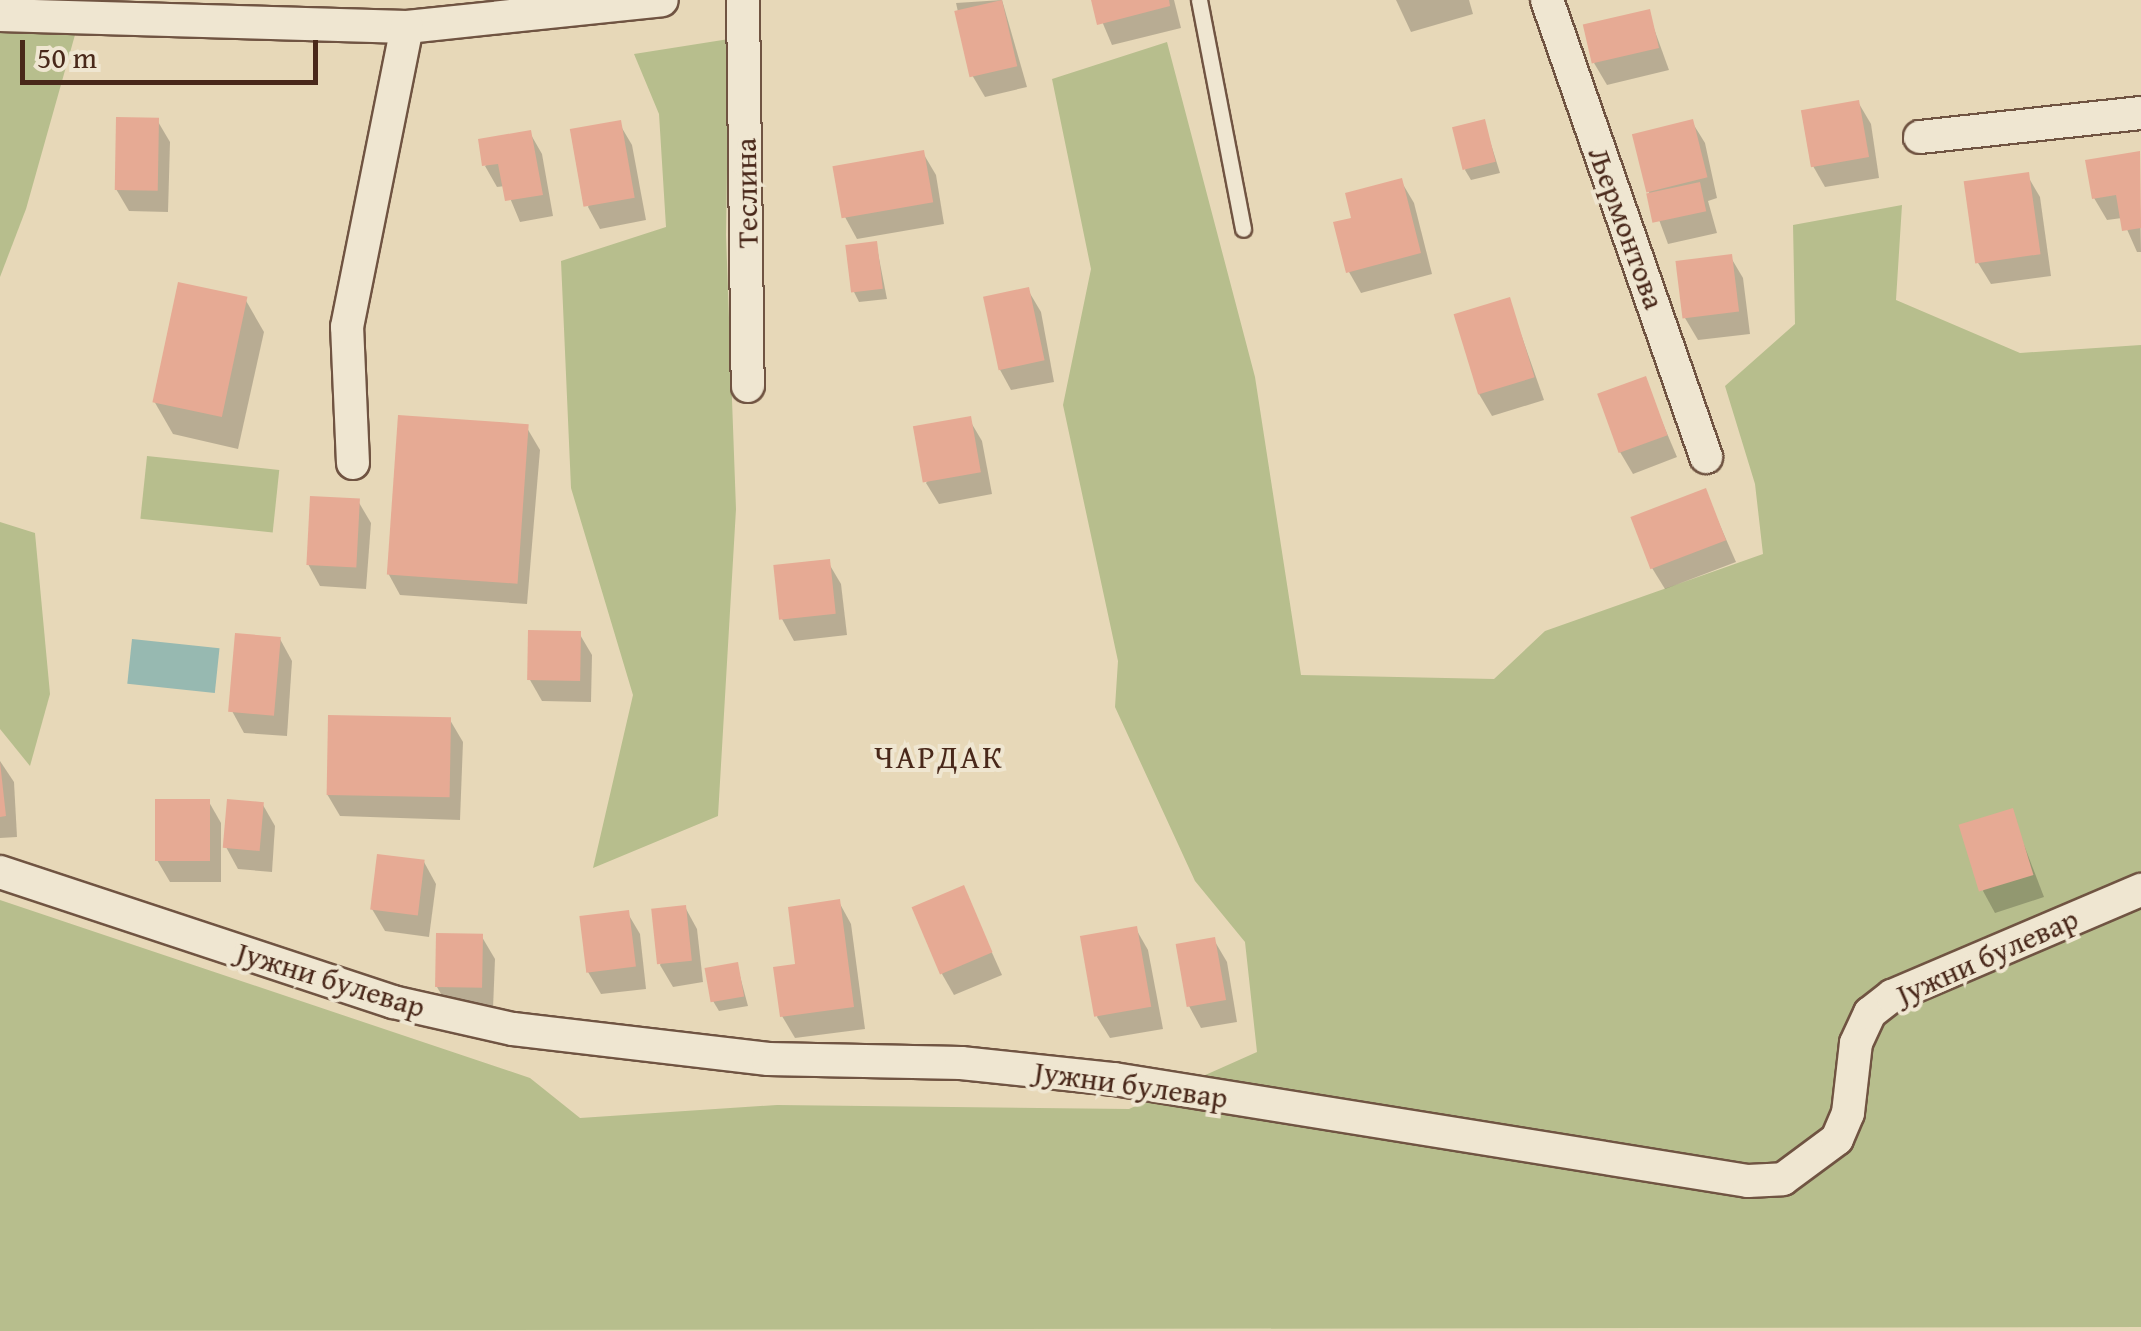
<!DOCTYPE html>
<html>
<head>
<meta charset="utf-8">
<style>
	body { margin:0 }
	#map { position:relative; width:2141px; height:1331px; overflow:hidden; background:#e7d8b8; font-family:"Gentium Book Plus",serif }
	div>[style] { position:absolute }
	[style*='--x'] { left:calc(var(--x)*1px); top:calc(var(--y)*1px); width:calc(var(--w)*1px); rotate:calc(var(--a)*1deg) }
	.green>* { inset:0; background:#b7be8d; transform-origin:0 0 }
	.water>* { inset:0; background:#97b9b1; transform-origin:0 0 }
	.shadow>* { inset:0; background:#0003 }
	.building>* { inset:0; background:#e6aa94; transform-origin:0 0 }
	.roads { filter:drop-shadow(2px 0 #705442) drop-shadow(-2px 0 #705442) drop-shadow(0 2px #705442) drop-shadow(0 -2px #705442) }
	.lane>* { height:15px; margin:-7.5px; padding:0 7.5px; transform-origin:7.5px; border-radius:7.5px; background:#efe6d1 }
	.street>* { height:32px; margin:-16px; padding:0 16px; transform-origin:16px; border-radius:16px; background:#efe6d1 }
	span { translate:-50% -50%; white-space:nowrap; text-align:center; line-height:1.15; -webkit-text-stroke:8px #efe6d1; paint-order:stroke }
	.street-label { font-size:30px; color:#49281a }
	.neighbourhood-label { font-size:32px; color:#49281a; letter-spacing:2.5px }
	.scale { position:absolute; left:20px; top:40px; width:298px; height:45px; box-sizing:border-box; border:5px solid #49281a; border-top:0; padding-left:12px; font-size:30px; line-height:35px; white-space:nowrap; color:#49281a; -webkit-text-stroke:8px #efe6d1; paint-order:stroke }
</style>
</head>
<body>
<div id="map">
	<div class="green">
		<div style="clip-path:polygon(0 15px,80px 17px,26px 209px,0 277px)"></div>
		<div style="clip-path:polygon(729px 39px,726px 235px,736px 509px,718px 816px,593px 868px,633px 695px,571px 488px,561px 261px,666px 227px,659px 114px,634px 54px)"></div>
		<div style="clip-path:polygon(1167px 42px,1255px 377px,1301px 675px,1494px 679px,1545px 631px,1763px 554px,1755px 484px,1725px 386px,1795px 324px,1793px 225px,1902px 205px,1896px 300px,2020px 353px,2141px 345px,2141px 1327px,0 1331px,0 900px,530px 1078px,580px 1118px,777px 1105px,1129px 1109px,1257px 1052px,1245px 942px,1195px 881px,1115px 707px,1118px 661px,1063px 405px,1091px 269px,1052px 79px)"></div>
		<div style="left:147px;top:456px;width:133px;height:63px;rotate:6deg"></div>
		<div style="clip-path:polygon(0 522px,35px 533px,50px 694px,30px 766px,0 729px)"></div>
	</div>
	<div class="water">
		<div style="left:132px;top:639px;width:88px;height:45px;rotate:6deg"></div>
	</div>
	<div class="shadow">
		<div style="clip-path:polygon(1002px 0,1027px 87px,985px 97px,972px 75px,956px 3px)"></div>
		<div style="clip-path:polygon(1093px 0,1174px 0,1181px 28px,1112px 45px)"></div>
		<div style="clip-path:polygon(1396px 0,1469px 0,1473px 14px,1411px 32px)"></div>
		<div style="clip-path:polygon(1648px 12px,1669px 70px,1607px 85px,1594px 63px)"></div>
		<div style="clip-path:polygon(1858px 102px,1871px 124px,1879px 178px,1825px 187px,1813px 166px,1804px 111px)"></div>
		<div style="clip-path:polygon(157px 120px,170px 142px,168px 212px,129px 211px,116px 189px)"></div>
		<div style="clip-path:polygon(1484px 122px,1500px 173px,1471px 180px,1465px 170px)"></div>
		<div style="clip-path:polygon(1692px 122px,1705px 143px,1717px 198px,1708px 201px,1717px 233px,1668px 244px,1648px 190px)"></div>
		<div style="clip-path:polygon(619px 123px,632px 145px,646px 220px,600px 229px,588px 207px)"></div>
		<div style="clip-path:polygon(530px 133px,542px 154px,553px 216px,520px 222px,505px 186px,497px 187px,485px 166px)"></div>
		<div style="clip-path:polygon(923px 153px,936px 175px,944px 224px,857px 239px,845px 217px)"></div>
		<div style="clip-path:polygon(2139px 154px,2141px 252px,2137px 252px,2122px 218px,2107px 220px,2094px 198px)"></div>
		<div style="clip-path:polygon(2027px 175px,2040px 197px,2051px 276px,1991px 284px,1978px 263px)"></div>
		<div style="clip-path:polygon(1401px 181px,1414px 203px,1432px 274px,1361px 293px,1349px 272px,1355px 220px)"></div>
		<div style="clip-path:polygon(876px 243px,887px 299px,859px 302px,854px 292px)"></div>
		<div style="clip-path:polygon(1730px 256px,1743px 278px,1750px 334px,1698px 340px,1685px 318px)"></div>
		<div style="clip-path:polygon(1028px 290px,1041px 312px,1054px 382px,1011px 390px,999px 368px)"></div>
		<div style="clip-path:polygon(245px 299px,264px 332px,238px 449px,173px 434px,154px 401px)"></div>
		<div style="clip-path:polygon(1509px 300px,1544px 400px,1492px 416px,1479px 394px)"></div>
		<div style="clip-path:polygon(1644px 379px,1677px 457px,1633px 474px,1620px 452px)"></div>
		<div style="clip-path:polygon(969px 419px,982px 441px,992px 494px,939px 504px,926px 483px)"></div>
		<div style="clip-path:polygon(527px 428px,540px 450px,527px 604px,400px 595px,388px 573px)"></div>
		<div style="clip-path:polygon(1705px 491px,1736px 562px,1665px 589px,1652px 568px)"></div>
		<div style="clip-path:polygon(358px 501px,371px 523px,366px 589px,320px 586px,308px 564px)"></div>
		<div style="clip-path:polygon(828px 562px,841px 584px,847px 635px,794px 641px,782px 619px)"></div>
		<div style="clip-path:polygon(579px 633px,592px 655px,591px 702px,542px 701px,530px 680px)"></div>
		<div style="clip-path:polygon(280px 639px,292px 661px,287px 736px,244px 733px,232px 711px)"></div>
		<div style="clip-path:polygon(450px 720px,463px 742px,460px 820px,340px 816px,327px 794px)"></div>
		<div style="clip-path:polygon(0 761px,14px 782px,17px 837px,0 838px)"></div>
		<div style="clip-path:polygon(209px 802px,221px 823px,221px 882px,170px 882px,157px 860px)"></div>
		<div style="clip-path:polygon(263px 805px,275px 826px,272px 872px,238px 869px,226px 847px)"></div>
		<div style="clip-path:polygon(2011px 811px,2044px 897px,1995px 913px,1983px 891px)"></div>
		<div style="clip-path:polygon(424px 862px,436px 884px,429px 937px,385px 931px,372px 909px)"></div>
		<div style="clip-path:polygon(963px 888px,1002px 975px,954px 995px,942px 974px)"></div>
		<div style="clip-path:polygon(839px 902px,851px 924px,865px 1029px,795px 1038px,782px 1016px,798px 966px)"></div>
		<div style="clip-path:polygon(685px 907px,697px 929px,703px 982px,673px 987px,660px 965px)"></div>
		<div style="clip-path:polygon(627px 912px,640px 934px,646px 989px,601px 994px,588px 972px)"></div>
		<div style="clip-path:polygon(1136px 929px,1148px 950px,1163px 1029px,1110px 1038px,1097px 1017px)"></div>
		<div style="clip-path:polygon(482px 937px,495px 959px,493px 1009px,449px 1008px,437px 987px)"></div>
		<div style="clip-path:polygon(1214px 940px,1227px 962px,1237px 1022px,1201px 1028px,1189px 1006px)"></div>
		<div style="clip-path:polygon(737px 965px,748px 1006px,719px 1011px,713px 1001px)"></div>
	</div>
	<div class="building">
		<div style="left:1002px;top:0;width:68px;height:49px;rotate:77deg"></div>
		<div style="clip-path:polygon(1091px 0,1169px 0,1170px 6px,1097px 25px)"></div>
		<div style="left:1650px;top:9px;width:40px;height:69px;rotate:77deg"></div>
		<div style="left:1859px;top:100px;width:58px;height:59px;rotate:80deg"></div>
		<div style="left:116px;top:117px;width:43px;height:73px;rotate:1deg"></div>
		<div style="left:1485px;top:119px;width:44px;height:34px;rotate:76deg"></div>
		<div style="left:1693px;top:119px;width:60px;height:63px;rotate:76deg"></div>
		<div style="left:621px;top:120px;width:79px;height:52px;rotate:80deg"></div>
		<div style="clip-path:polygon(531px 130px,543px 195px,505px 201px,498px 164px,482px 166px,478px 139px)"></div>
		<div style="left:924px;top:150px;width:53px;height:93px;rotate:80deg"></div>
		<div style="clip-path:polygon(2140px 151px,2141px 228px,2122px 231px,2116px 195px,2092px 199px,2085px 160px)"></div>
		<div style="left:2029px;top:172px;width:83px;height:66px;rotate:82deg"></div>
		<div style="clip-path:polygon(1402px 178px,1421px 253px,1346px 273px,1333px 222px,1351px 218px,1345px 193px)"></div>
		<div style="left:1700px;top:182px;width:30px;height:55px;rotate:78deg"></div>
		<div style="left:877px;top:241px;width:48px;height:32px;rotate:83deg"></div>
		<div style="left:1732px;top:254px;width:58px;height:57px;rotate:83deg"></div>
		<div style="left:178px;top:282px;width:71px;height:123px;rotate:12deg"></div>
		<div style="left:1029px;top:287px;width:75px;height:47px;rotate:78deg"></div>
		<div style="left:1510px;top:297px;width:84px;height:59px;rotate:73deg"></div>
		<div style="left:1646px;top:376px;width:63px;height:52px;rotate:70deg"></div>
		<div style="left:398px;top:415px;width:131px;height:160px;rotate:4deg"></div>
		<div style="left:971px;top:416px;width:57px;height:59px;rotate:80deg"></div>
		<div style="left:1706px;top:488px;width:56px;height:81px;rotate:69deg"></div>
		<div style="left:310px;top:496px;width:50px;height:69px;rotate:3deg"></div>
		<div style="left:830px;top:559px;width:55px;height:57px;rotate:84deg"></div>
		<div style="left:528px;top:630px;width:53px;height:50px;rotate:1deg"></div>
		<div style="left:235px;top:633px;width:46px;height:79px;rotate:5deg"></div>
		<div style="left:328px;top:715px;width:123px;height:80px;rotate:1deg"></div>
		<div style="clip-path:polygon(0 762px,6px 816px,0 817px)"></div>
		<div style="left:155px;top:799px;width:55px;height:62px"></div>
		<div style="left:227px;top:799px;width:37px;height:49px;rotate:5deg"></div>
		<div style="left:2013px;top:808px;width:70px;height:57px;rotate:73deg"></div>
		<div style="left:377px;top:854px;width:48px;height:56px;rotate:7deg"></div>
		<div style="left:964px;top:885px;width:73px;height:57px;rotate:67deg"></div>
		<div style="clip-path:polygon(840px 899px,854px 1007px,780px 1017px,773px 967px,795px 964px,788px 907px)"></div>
		<div style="left:686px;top:905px;width:56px;height:35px;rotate:84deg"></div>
		<div style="left:629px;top:910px;width:57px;height:50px;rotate:83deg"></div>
		<div style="left:1137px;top:926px;width:82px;height:58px;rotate:80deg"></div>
		<div style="left:436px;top:933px;width:47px;height:54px;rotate:1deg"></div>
		<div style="left:1215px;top:937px;width:64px;height:40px;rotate:80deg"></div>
		<div style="left:738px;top:962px;width:35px;height:34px;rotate:80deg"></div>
	</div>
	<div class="roads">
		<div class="lane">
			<div style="--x:1199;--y:0;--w:233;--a:79.1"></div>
		</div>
		<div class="street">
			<div style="--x:743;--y:0;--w:386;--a:89.3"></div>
			<div style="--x:1547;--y:0;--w:484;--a:70.8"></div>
			<div style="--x:0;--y:15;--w:407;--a:1.7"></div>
			<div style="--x:407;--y:27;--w:256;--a:-6"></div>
			<div style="--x:1920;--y:137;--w:222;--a:-6.2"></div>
			<div style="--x:353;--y:463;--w:136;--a:-92.5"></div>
			<div style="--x:347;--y:327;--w:306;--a:-78.7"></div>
			<div style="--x:0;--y:872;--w:414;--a:18.3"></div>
			<div style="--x:393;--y:1002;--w:123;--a:12.7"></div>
			<div style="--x:513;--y:1029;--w:257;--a:6.7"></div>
			<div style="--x:768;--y:1059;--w:193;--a:1.2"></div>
			<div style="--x:961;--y:1063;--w:154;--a:6"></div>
			<div style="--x:1114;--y:1079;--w:642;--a:9.14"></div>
			<div style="--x:1748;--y:1181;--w:35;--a:-3"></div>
			<div style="--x:1783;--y:1179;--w:67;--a:-36.5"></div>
			<div style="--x:1837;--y:1139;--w:28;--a:-67"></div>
			<div style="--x:1848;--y:1113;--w:70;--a:-83.5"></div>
			<div style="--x:1856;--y:1043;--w:33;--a:-65"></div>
			<div style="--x:1870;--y:1013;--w:28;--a:-38"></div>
			<div style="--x:1892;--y:996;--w:271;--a:-23.1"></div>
		</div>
	</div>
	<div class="street-label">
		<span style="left:746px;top:193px;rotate:-91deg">Теслина</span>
		<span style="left:1627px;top:228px;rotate:70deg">Љермонтова</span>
		<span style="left:1987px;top:956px;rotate:-24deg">Јужни булевар</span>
		<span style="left:331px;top:979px;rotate:17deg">Јужни булевар</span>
		<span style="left:1131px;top:1084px;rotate:8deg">Јужни булевар</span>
	</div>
	<div class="neighbourhood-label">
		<span style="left:939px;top:757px">ЧАРДАК</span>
	</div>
	<div class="scale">50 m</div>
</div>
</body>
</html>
